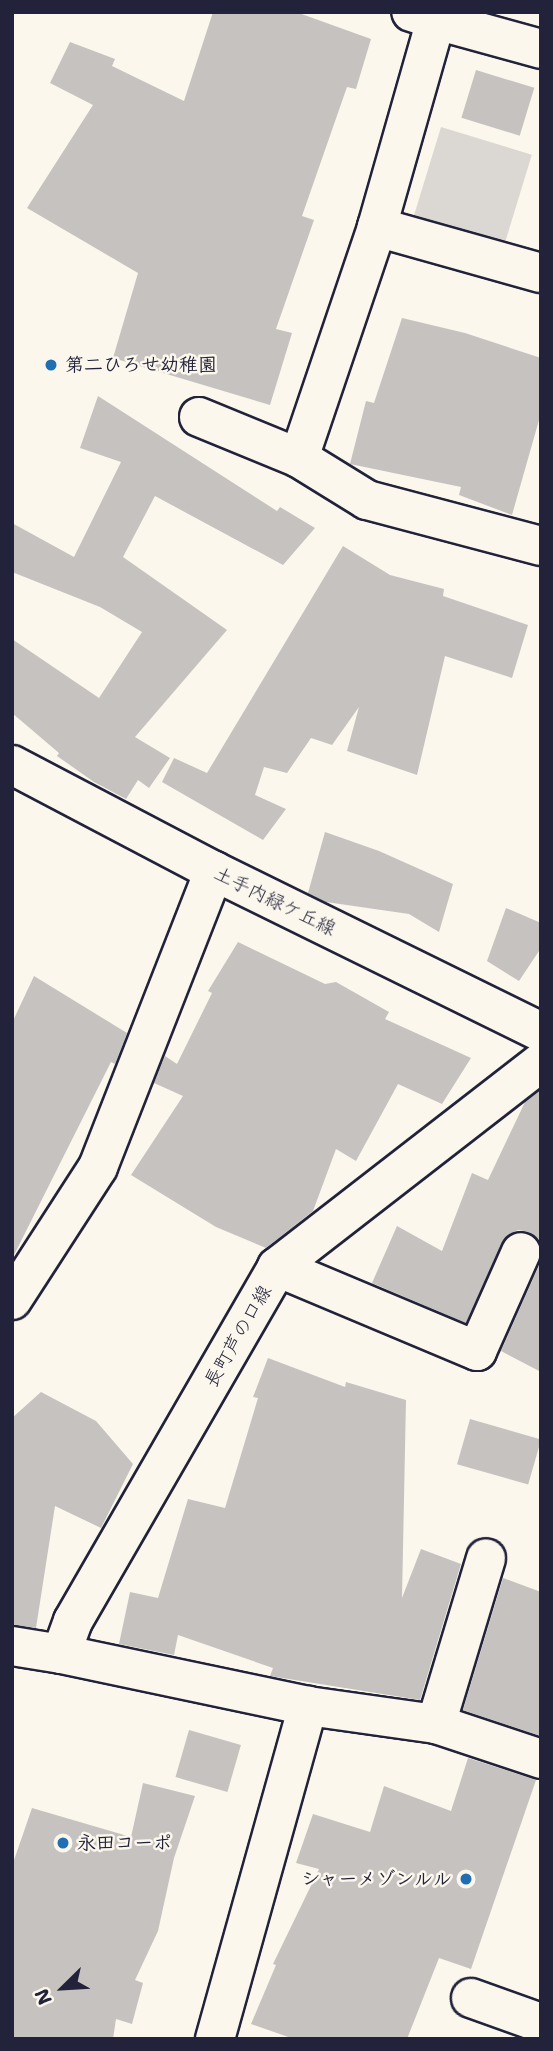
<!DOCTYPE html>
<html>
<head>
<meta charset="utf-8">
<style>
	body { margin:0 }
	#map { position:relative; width:553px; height:2051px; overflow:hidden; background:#fbf7ec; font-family:"Shantell Sans","Klee One",sans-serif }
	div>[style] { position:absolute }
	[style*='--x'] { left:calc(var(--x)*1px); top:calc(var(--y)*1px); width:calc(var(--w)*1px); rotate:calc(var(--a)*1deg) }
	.green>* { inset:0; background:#dbd8d3; transform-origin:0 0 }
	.building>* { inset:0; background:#c6c2c0; transform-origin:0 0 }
	.roads { filter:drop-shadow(2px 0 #22223b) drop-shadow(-2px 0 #22223b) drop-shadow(0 2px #22223b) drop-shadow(0 -2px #22223b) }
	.minor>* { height:38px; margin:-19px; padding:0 19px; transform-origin:19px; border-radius:19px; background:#fbf7ec }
	.dots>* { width:19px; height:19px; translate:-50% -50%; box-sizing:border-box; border:4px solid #fbf7ec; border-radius:50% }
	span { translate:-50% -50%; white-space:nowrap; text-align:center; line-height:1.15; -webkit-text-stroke:5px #fbf7ec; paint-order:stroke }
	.poi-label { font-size:19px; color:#22223b; font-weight:700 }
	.left { translate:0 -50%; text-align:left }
	.right { translate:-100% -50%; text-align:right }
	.street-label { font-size:19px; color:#22223b }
	.frame { position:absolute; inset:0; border:14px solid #22223b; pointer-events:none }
	.north { position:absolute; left:28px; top:1953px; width:70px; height:70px; -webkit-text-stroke:5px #fbf7ec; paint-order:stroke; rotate:246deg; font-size:19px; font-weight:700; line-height:28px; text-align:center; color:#22223b }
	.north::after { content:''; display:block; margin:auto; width:24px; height:32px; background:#22223b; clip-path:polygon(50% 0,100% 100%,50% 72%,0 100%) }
</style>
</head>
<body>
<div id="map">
	<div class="green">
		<div style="left:441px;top:127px;width:95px;height:104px;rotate:17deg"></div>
	</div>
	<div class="building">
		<div style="clip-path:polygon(213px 12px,296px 12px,371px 39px,356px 89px,347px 87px,302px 216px,314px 220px,276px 329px,292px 333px,270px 405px,113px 358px,138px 273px,27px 208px,93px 105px,50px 83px,70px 42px,115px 59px,112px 66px,184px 101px)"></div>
		<div style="left:476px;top:70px;width:61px;height:50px;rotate:17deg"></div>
		<div style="clip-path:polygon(402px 318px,465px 333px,541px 358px,541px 413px,512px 515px,459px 495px,461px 487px,350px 464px,366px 401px,374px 403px)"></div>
		<div style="clip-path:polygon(98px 396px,277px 511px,280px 507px,315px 528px,283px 565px,155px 496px,123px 557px,227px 630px,135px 737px,170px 758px,149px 788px,138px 780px,126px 799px,94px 782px,57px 756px,59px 753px,12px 713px,12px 639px,99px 698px,142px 632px,100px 607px,12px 572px,12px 523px,74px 557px,121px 462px,80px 448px)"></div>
		<div style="clip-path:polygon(343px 546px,390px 575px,444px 589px,443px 596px,528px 625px,512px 678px,445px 656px,417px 775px,347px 751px,359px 707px,332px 745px,311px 738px,287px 773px,264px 767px,255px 795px,286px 809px,263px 840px,162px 782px,174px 758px,207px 773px)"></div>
		<div style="clip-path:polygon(325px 832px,379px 851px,453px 884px,439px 932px,409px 914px,326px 902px,308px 893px)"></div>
		<div style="clip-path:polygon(506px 908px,541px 923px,541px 948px,519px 981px,487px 961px)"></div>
		<div style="clip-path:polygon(238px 942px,325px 984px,336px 982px,389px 1012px,385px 1019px,471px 1058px,442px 1104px,398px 1084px,356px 1161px,336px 1149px,313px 1211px,266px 1248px,216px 1227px,131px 1175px,183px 1096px,154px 1083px,165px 1056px,177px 1064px,212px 993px,208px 991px)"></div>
		<div style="clip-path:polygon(34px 976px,127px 1033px,115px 1064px,111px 1062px,12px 1259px,12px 1023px)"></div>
		<div style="clip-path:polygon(541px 1090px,541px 1244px,529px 1232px,518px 1230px,508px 1235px,466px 1323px,372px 1283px,397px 1226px,442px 1251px,472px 1173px,488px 1180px,525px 1102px)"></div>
		<div style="clip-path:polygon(541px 1261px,541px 1372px,501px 1351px)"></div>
		<div style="clip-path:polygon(268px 1358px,345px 1387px,346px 1382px,406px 1400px,402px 1598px,421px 1549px,461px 1564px,420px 1700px,270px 1676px,273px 1668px,178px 1635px,174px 1655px,119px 1644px,130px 1592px,158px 1598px,188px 1499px,225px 1508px,258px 1398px,253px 1397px)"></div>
		<div style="clip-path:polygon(41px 1392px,96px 1421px,133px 1464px,101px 1528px,55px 1506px,36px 1628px,12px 1625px,12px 1418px)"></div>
		<div style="left:470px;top:1419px;width:74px;height:47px;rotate:16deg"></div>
		<div style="clip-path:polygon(503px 1578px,541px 1592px,541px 1736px,463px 1710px)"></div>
		<div style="left:189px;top:1730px;width:54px;height:49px;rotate:16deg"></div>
		<div style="clip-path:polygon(468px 1758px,536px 1780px,471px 1969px,439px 1958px,407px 2039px,294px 2039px,251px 2024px,276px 1965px,273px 1964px,319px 1869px,296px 1863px,313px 1814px,370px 1832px,384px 1786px,451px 1811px)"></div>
		<div style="clip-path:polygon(143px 1783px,195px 1796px,174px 1858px,158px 1931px,135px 1980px,143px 1983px,132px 2024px,116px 2019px,113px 2039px,12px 2039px,12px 1866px,32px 1808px,131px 1837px)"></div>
	</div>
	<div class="roads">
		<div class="minor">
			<div style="--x:436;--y:20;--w:109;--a:15.4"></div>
			<div style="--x:377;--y:227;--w:170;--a:15.7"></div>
			<div style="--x:199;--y:417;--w:108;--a:22.3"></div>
			<div style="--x:299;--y:458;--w:80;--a:31.7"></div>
			<div style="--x:367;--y:500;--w:180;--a:14.8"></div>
			<div style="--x:299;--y:458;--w:244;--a:-71.3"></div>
			<div style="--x:377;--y:227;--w:215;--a:-74.1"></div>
			<div style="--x:436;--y:20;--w:26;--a:-162"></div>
			<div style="--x:12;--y:765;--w:228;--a:27.7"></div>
			<div style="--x:214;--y:871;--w:364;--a:26.2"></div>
			<div style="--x:277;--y:1267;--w:217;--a:22.8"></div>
			<div style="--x:477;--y:1351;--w:108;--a:-66"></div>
			<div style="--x:12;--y:1300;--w:158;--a:-57.1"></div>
			<div style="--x:98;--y:1167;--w:318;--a:-68.6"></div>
			<div style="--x:12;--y:1646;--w:50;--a:9.3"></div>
			<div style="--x:61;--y:1654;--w:35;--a:-70"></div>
			<div style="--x:73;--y:1621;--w:409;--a:-60"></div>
			<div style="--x:277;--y:1267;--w:334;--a:-37.8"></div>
			<div style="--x:61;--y:1654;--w:252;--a:11.9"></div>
			<div style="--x:308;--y:1706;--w:129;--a:8"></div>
			<div style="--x:436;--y:1724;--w:111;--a:18.4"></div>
			<div style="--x:436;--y:1724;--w:173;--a:-73.2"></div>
			<div style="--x:471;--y:1998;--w:74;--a:19.7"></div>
			<div style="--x:215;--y:2039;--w:346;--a:-74.4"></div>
		</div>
	</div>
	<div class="dots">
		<div style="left:51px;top:365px;background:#1f6fb2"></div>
		<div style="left:63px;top:1843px;background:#1f6fb2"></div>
		<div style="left:466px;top:1879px;background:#1f6fb2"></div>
	</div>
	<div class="poi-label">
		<span class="left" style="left:65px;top:365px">第二ひろせ幼稚園</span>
		<span class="left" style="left:77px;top:1843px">永田コーポ</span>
		<span class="right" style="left:452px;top:1879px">シャーメゾンルル</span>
	</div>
	<div class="street-label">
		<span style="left:275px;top:901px;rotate:26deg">土手内緑ケ丘線</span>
		<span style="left:238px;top:1336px;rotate:-60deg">長町芦の口線</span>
	</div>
	<div class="frame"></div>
	<div class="north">N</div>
</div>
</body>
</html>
